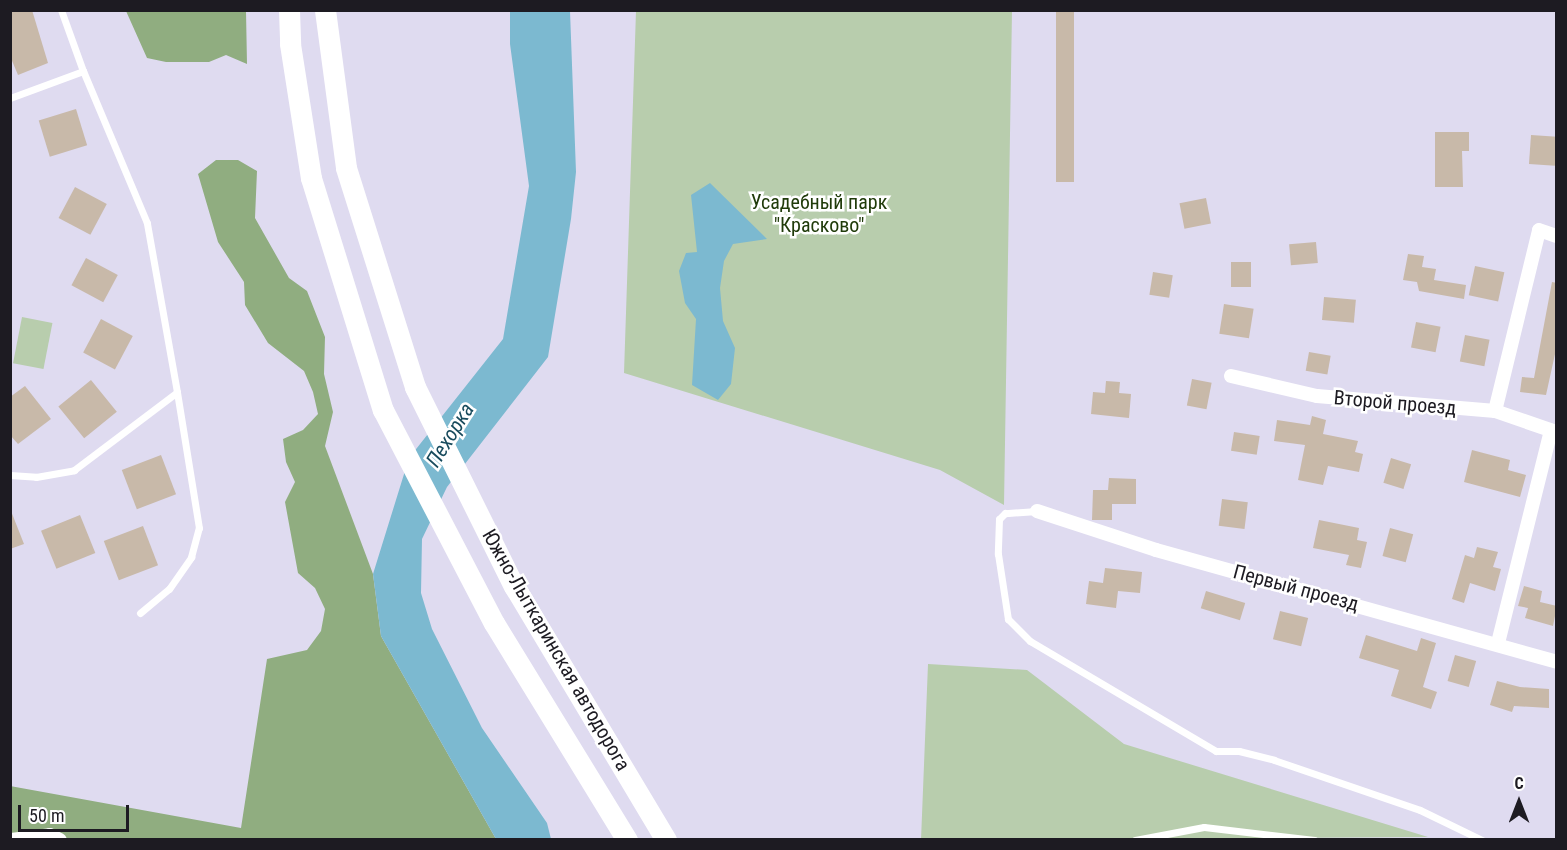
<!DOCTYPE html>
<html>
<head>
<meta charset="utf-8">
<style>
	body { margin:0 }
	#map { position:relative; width:1567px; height:850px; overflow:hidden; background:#dfdbf0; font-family:"Roboto Condensed",sans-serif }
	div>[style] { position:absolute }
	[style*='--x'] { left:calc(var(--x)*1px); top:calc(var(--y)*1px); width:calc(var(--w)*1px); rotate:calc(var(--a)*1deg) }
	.green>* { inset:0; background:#b8cdad; transform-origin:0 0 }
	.forest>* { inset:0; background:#90ad80 }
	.water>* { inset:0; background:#7cb9d0 }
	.building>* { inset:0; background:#c8b9a9; transform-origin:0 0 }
	.service>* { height:7px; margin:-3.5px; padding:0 3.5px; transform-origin:3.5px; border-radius:3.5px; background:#fff }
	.minor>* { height:14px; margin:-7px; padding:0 7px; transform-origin:7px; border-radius:7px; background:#fff }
	.primary>* { height:21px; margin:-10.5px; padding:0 10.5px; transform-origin:10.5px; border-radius:10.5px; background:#fff }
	span { translate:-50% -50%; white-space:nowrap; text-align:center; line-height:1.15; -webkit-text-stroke:5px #fff; paint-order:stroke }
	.park-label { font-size:20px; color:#203b0a }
	.street-label { font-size:20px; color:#1d1b22 }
	.water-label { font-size:21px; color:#184b5d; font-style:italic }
	.frame { position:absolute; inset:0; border:12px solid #1d1b22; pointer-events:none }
	.north { position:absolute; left:1489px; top:772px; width:60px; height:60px; -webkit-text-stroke:4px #fff; paint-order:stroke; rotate:0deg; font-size:16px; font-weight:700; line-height:24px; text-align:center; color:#1d1b22 }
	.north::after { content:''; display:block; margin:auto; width:21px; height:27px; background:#1d1b22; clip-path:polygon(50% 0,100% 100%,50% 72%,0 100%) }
	.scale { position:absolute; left:18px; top:805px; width:111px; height:27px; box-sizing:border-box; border:3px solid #1d1b22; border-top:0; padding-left:8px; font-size:18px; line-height:21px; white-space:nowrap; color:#1d1b22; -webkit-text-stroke:4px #fff; paint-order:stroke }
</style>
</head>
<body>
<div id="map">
	<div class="green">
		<div style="clip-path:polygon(636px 11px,1012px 11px,1004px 505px,940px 470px,624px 373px)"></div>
		<div style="left:22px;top:317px;width:31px;height:47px;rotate:11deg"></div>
		<div style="clip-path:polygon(928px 664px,1027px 670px,1124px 744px,1428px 837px,921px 840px)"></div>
	</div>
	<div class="forest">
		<div style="clip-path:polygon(126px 11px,246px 11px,247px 64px,226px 55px,209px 62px,166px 62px,147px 58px)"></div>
		<div style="clip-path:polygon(216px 160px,238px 160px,257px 171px,255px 218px,289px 278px,307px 291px,325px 337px,324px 374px,333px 412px,325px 446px,373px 574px,381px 636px,496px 839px,11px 839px,10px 786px,241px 828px,267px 659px,307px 650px,321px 631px,325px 609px,315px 588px,298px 573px,285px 502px,295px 482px,286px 462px,283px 439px,303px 430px,318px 414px,313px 392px,304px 371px,268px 343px,245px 305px,244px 282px,218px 242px,198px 174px)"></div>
	</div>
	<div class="water">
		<div style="clip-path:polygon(510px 11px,570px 11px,576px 172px,571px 219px,548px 357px,447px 487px,422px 539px,421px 593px,432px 629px,482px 728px,547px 823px,551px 839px,496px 839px,381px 636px,373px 574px,409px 458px,503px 339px,529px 186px,510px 44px)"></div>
		<div style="clip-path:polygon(710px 183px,767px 239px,733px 244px,724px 261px,720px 288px,723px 321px,735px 348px,731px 384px,718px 400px,692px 385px,696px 319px,685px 303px,679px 271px,686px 253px,697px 252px,691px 195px)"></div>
	</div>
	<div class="building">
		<div style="clip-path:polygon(10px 10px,32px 10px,48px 63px,18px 75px,10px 56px)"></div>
		<div style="left:1056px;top:10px;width:18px;height:172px"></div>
		<div style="left:76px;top:109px;width:38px;height:39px;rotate:73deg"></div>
		<div style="clip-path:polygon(1435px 132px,1469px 132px,1469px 151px,1462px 151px,1463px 187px,1435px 187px)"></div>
		<div style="left:1531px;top:135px;width:26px;height:29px;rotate:4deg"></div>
		<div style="left:75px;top:187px;width:36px;height:35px;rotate:28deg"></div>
		<div style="left:1206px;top:198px;width:26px;height:27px;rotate:79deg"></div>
		<div style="left:1316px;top:242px;width:21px;height:27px;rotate:85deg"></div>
		<div style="clip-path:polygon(1408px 254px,1424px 256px,1422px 267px,1436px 269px,1434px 280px,1466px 285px,1464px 299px,1419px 291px,1417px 282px,1403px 280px)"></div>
		<div style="left:86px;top:258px;width:36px;height:31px;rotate:28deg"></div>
		<div style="left:1231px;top:262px;width:20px;height:25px"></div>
		<div style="left:1475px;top:266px;width:30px;height:30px;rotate:12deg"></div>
		<div style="left:1153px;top:272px;width:20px;height:23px;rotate:9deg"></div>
		<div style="clip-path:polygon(1552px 282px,1557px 283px,1557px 345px,1546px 395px,1520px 392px,1522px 377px,1534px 378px)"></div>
		<div style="left:1324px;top:297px;width:32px;height:23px;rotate:5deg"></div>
		<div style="left:1224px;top:304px;width:30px;height:30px;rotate:9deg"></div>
		<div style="left:101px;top:319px;width:36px;height:38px;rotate:28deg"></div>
		<div style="left:1416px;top:322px;width:25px;height:26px;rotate:11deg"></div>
		<div style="left:1465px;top:335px;width:25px;height:27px;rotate:11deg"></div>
		<div style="left:1309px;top:352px;width:22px;height:19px;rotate:10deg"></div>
		<div style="left:1192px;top:379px;width:20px;height:27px;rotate:11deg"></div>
		<div style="left:91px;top:380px;width:41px;height:42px;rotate:51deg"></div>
		<div style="clip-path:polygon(1106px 381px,1120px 382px,1119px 393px,1131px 394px,1129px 418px,1091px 414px,1093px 392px,1105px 393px)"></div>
		<div style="clip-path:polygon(25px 386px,51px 419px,18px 444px,10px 435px,10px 397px)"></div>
		<div style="clip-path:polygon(1312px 416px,1326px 420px,1323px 434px,1358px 441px,1355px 452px,1363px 454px,1359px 472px,1328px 466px,1323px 485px,1298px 480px,1305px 445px,1274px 441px,1277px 420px,1310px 425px)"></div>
		<div style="left:1234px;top:432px;width:26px;height:19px;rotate:9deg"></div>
		<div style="clip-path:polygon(1472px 450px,1510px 460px,1508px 470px,1526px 475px,1520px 497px,1464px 482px)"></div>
		<div style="left:161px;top:455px;width:42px;height:42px;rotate:69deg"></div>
		<div style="left:1391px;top:458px;width:21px;height:26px;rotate:17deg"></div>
		<div style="clip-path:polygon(1109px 478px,1136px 479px,1136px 504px,1112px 504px,1112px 520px,1092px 520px,1093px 490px,1108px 490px)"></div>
		<div style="left:1222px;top:499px;width:26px;height:27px;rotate:7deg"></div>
		<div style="clip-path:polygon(11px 511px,24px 544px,10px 549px,10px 512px)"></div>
		<div style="left:80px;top:515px;width:41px;height:42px;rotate:68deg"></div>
		<div style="clip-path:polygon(1319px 520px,1359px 528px,1357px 540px,1367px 542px,1361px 568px,1346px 565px,1349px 555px,1313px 548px)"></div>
		<div style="left:143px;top:526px;width:42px;height:42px;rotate:69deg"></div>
		<div style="left:1390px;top:528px;width:24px;height:29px;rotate:15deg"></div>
		<div style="clip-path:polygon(1477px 547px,1498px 552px,1493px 567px,1501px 569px,1495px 591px,1470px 583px,1464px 603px,1452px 599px,1465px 555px,1474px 558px)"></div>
		<div style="clip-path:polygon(1105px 568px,1142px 572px,1140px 593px,1118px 591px,1116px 608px,1086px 604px,1089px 581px,1103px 583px)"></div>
		<div style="clip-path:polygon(1524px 586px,1542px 591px,1540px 602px,1557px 606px,1553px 626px,1525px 618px,1528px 608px,1518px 606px)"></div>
		<div style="left:1206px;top:591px;width:41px;height:18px;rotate:17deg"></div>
		<div style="left:1280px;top:611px;width:29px;height:29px;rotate:14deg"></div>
		<div style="clip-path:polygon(1366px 635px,1417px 651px,1421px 638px,1436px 643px,1423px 687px,1437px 692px,1431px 709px,1391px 696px,1399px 670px,1359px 658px)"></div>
		<div style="left:1455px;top:655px;width:22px;height:27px;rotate:16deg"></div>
		<div style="clip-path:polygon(1497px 681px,1520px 687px,1549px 689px,1549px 708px,1514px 706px,1512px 712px,1490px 705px)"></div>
	</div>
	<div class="service">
		<div style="--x:10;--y:98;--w:78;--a:-20.3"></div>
		<div style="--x:83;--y:71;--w:65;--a:-109.8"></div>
		<div style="--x:10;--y:475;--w:26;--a:4"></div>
		<div style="--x:36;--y:477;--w:39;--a:-10"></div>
		<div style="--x:74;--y:470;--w:129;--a:-37.1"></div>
		<div style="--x:177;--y:392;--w:172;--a:-100.1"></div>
		<div style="--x:147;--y:223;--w:165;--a:-112.8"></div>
		<div style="--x:1037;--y:511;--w:32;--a:176"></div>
		<div style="--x:1005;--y:513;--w:8;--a:135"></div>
		<div style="--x:999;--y:519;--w:35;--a:92"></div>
		<div style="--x:998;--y:554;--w:66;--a:81.3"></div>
		<div style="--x:1008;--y:619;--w:31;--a:45"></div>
		<div style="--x:1030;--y:641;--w:216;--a:30.6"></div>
		<div style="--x:1216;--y:751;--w:23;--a:0"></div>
		<div style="--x:1239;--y:751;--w:36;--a:14"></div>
		<div style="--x:1274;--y:760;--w:154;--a:18.9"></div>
		<div style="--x:1420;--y:810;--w:69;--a:25.8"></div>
		<div style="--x:140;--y:613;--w:38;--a:-40"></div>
		<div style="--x:169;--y:589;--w:39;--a:-55"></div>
		<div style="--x:191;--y:557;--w:30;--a:-75"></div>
		<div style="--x:199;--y:528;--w:138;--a:-99.2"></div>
		<div style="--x:1135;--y:840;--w:70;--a:-10.7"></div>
		<div style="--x:1204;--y:827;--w:111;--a:6.7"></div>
	</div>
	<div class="minor">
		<div style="--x:1231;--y:376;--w:88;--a:13.1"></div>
		<div style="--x:1317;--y:396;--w:179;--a:4.8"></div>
		<div style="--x:1495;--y:411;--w:65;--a:19"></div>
		<div style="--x:1495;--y:411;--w:186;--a:-76.3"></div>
		<div style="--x:1539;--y:230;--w:18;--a:19"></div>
		<div style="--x:1037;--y:511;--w:125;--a:18.1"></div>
		<div style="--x:1156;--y:550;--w:415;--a:15.6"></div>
		<div style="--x:1498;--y:643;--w:219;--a:-76"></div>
		<div style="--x:11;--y:840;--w:39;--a:-7"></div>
		<div style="--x:50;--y:835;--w:11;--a:27"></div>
	</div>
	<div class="primary">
		<div style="--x:289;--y:10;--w:34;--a:88"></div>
		<div style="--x:290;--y:44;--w:136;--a:81.1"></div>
		<div style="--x:311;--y:178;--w:243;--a:72.8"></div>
		<div style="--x:383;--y:410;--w:240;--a:62.5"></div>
		<div style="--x:494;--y:623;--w:255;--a:58.5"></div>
		<div style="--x:325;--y:10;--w:159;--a:82.4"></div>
		<div style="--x:346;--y:168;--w:230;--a:72.5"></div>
		<div style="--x:415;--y:387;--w:222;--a:63.6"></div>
		<div style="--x:514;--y:586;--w:296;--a:59.1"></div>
	</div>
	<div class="park-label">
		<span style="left:819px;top:214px">Усадебный парк<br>"Красково"</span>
	</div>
	<div class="street-label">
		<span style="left:1395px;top:403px;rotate:5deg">Второй проезд</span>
		<span style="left:1296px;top:588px;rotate:15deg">Первый проезд</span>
		<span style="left:556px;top:650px;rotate:60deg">Южно-Лыткаринская автодорога</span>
	</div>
	<div class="water-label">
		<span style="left:450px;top:435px;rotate:-58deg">Пехорка</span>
	</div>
	<div class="frame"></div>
	<div class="north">С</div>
	<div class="scale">50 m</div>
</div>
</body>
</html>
